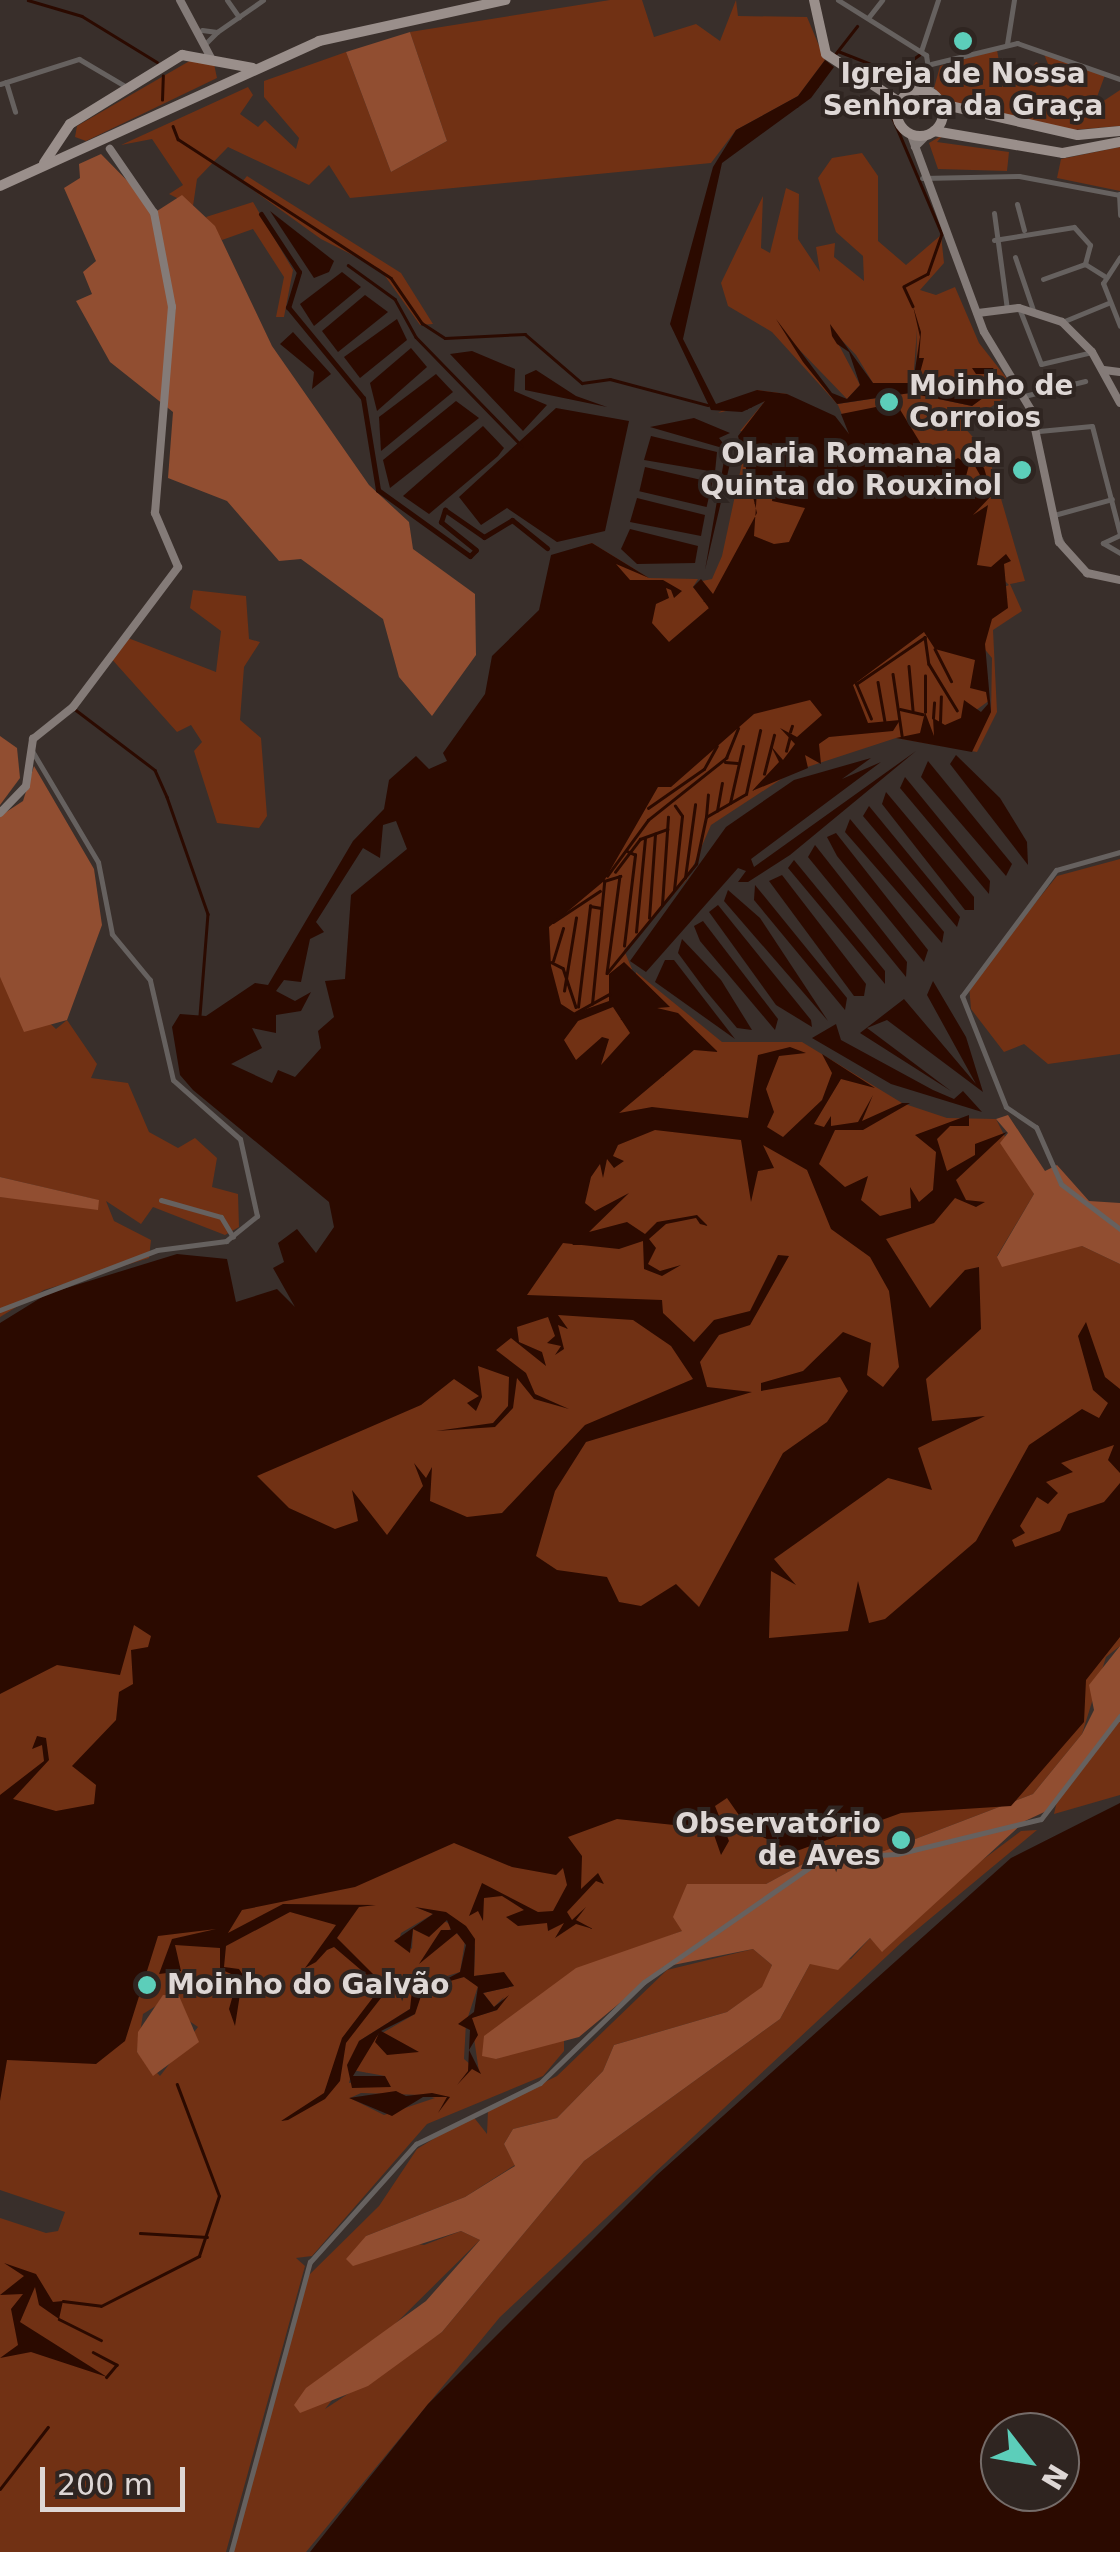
<!DOCTYPE html>
<html>
<head>
<meta charset="utf-8">
<style>
	body { margin:0 }
	#map { position:relative; width:1120px; height:2552px; overflow:hidden; background:#392f2b; font-family:"DejaVu Sans",sans-serif }
	div>[style] { position:absolute }
	[style*='--x'] { left:calc(var(--x)*1px); top:calc(var(--y)*1px); width:calc(var(--w)*1px); rotate:calc(var(--a)*1deg) }
	.green>* { inset:0; background:#713114 }
	.forest>* { inset:0; background:#914e31 }
	.water>* { inset:0; background:#2b0a00; transform-origin:0 0 }
	.stream>* { height:2.5px; margin:-1.25px; padding:0 1.25px; transform-origin:1.25px; border-radius:1.25px; background:#2b0a00 }
	.canal>* { height:5px; margin:-2.5px; padding:0 2.5px; transform-origin:2.5px; border-radius:2.5px; background:#2b0a00 }
	.street>* { height:5px; margin:-2.5px; padding:0 2.5px; transform-origin:2.5px; border-radius:2.5px; background:#66615f }
	.secondary>* { height:8px; margin:-4px; padding:0 4px; transform-origin:4px; border-radius:4px; background:#847b78 }
	.primary>* { height:10px; margin:-5px; padding:0 5px; transform-origin:5px; border-radius:5px; background:#9a8f8b }
	.primary>.ring { margin:-5px; padding:0; box-sizing:content-box; background:none; border:10px solid #9a8f8b; border-radius:50% }
	.dots>* { width:28px; height:28px; translate:-50% -50%; box-sizing:border-box; border:5px solid #2f2521; border-radius:50% }
	span { translate:-50% -50%; white-space:nowrap; text-align:center; line-height:1.15; -webkit-text-stroke:8px #2f2521; paint-order:stroke }
	.poi-label { font-size:28px; color:#ded7d5; font-weight:700 }
	.left { translate:0 -50%; text-align:left }
	.right { translate:-100% -50%; text-align:right }
	.north { position:absolute; left:980px; top:2412px; width:100px; height:100px; box-sizing:border-box; background:#2f2521; border:2px solid #756c69; border-radius:50%; rotate:121deg; font-size:28px; font-weight:700; line-height:40px; text-align:center; color:#ded7d5 }
	.north::after { content:''; display:block; margin:auto; width:35px; height:45px; background:#5cceba; clip-path:polygon(50% 0,100% 100%,50% 72%,0 100%) }
	.scale { position:absolute; left:40px; top:2467px; width:145px; height:45px; box-sizing:border-box; border:5px solid #ded7d5; border-top:0; padding-left:12px; font-size:30px; line-height:35px; white-space:nowrap; color:#ded7d5; -webkit-text-stroke:8px #2f2521; paint-order:stroke }
</style>
</head>
<body>
<div id="map">
	<div class="green">
		<div style="clip-path:polygon(610px 0,642px 0,654px 37px,696px 24px,720px 41px,736px 0,738px 16px,807px 17px,825px 60px,798px 96px,736px 130px,711px 163px,350px 198px,329px 165px,309px 185px,228px 147px,197px 179px,193px 206px,169px 194px,183px 185px,152px 139px,121px 145px,248px 87px,253px 95px,240px 114px,258px 127px,265px 120px,296px 149px,299px 138px,264px 97px,264px 81px,346px 52px,391px 172px,447px 141px,410px 32px)"></div>
		<div style="clip-path:polygon(997px 50px,1000px 67px,1028px 73px,1036px 62px,1050px 69px,1044px 54px,1068px 60px,1067px 86px,1080px 63px,1105px 75px,1093px 108px,1120px 90px,1120px 126px,1072px 130px,950px 103px,934px 88px,940px 66px)"></div>
		<div style="clip-path:polygon(193px 59px,214px 64px,217px 78px,86px 141px,75px 137px,77px 126px)"></div>
		<div style="clip-path:polygon(944px 134px,937px 142px,1009px 152px,1007px 171px,938px 169px,929px 143px)"></div>
		<div style="clip-path:polygon(1120px 147px,1120px 191px,1057px 178px,1061px 159px)"></div>
		<div style="clip-path:polygon(evenodd,862px 153px,878px 176px,878px 241px,906px 265px,941px 235px,944px 263px,920px 290px,936px 295px,955px 287px,979px 343px,1016px 390px,963px 426px,988px 454px,1025px 581px,1010px 584px,1022px 611px,993px 630px,997px 712px,977px 752px,896px 738px,792px 772px,711px 825px,688px 878px,624px 950px,632px 969px,614px 985px,616px 1003px,648px 1039px,636px 1080px,595px 1114px,523px 1121px,484px 1149px,498px 1058px,501px 988px,544px 881px,503px 970px,488px 1080px,478px 1028px,499px 918px,584px 783px,654px 721px,723px 683px,820px 666px,867px 613px,942px 589px,963px 607px,990px 700px,968px 716px,980px 724px,991px 712px,992px 658px,973px 635px,972px 603px,946px 585px,955px 577px,973px 583px,999px 579px,1004px 587px,1009px 585px,1002px 578px,954px 574px,901px 590px,913px 551px,892px 404px,877px 408px,900px 470px,905px 569px,892px 591px,849px 613px,831px 650px,808px 661px,792px 660px,813px 635px,815px 581px,876px 525px,882px 506px,879px 475px,857px 448px,845px 439px,877px 477px,878px 507px,873px 523px,820px 572px,827px 539px,792px 480px,791px 459px,761px 434px,740px 431px,765px 401px,718px 413px,757px 390px,787px 394px,850px 434px,838px 405px,772px 332px,728px 306px,721px 283px,763px 196px,761px 248px,770px 253px,786px 188px,799px 194px,798px 239px,820px 272px,816px 247px,835px 243px,834px 257px,864px 281px,863px 256px,836px 232px,818px 178px,832px 158px,862px 153px,830px 328px,856px 355px,873px 383px,913px 383px,917px 329px,916px 384px,975px 391px,990px 385px,984px 373px,993px 368px,1003px 382px,972px 406px,910px 393px,838px 404px,790px 340px,847px 399px,860px 385px,830px 328px)"></div>
		<div style="clip-path:polygon(247px 176px,401px 273px,433px 324px,420px 325px,380px 269px,321px 239px,242px 182px)"></div>
		<div style="clip-path:polygon(253px 202px,293px 270px,284px 317px,276px 317px,284px 277px,253px 229px,222px 240px,206px 217px)"></div>
		<div style="clip-path:polygon(736px 439px,795px 489px,823px 538px,814px 580px,756px 617px,705px 592px,702px 581px,712px 579px,722px 556px,742px 463px)"></div>
		<div style="clip-path:polygon(592px 543px,649px 578px,698px 579px,693px 587px,717px 605px,723px 645px,578px 647px,582px 546px)"></div>
		<div style="clip-path:polygon(193px 590px,246px 596px,249px 639px,260px 642px,244px 667px,240px 720px,261px 738px,267px 816px,259px 828px,217px 823px,194px 751px,202px 742px,191px 725px,177px 732px,109px 656px,128px 638px,216px 672px,221px 631px,190px 608px)"></div>
		<div style="clip-path:polygon(1120px 859px,1120px 1054px,1048px 1064px,1024px 1044px,1004px 1052px,971px 1009px,969px 985px,1057px 876px)"></div>
		<div style="clip-path:polygon(evenodd,636px 972px,722px 1042px,802px 1042px,902px 1103px,947px 1118px,996px 1119px,1034px 1194px,997px 1256px,1082px 1246px,1120px 1264px,1120px 1646px,1106px 1657px,1082px 1734px,1033px 1794px,884px 1851px,814px 1858px,766px 1884px,688px 1884px,682px 1931px,570px 1975px,496px 2059px,564px 2034px,564px 2051px,543px 2076px,427px 2124px,312px 2256px,296px 2258px,305px 2266px,226px 2552px,0 2552px,0 2218px,46px 2233px,58px 2231px,65px 2212px,0 2190px,0 1508px,216px 1511px,630px 1098px,636px 972px,421px 1909px,453px 1918px,475px 1947px,474px 1976px,495px 1974px,514px 1986px,483px 1993px,494px 2007px,504px 1997px,497px 2010px,471px 2018px,479px 2072px,464px 2059px,466px 2023px,478px 1986px,464px 1977px,431px 1981px,460px 1972px,465px 1941px,456px 1933px,425px 1955px,453px 1926px,439px 1918px,429px 1936px,413px 1929px,412px 1949px,399px 1941px,401px 1933px,433px 1914px,421px 1909px,636px 972px,417px 1986px,415px 2014px,372px 2039px,352px 2070px,385px 2076px,349px 2083px,359px 2041px,410px 2009px,417px 1986px,636px 972px,162px 2002px,198px 2027px,160px 2076px,137px 2052px,143px 2014px,162px 2002px,636px 972px,361px 2093px,423px 2095px,435px 2098px,384px 2115px,350px 2098px,361px 2093px)"></div>
		<div style="clip-path:polygon(0 977px,56px 1029px,67px 1020px,97px 1064px,91px 1078px,128px 1083px,149px 1132px,178px 1148px,195px 1138px,217px 1158px,212px 1187px,238px 1194px,239px 1227px,225px 1235px,153px 1207px,141px 1224px,106px 1201px,114px 1221px,151px 1240px,149px 1258px,44px 1290px,0 1317px,0 1197px,98px 1200px,0 1177px)"></div>
		<div style="clip-path:polygon(1120px 1718px,1120px 1795px,1054px 1814px,1057px 1801px)"></div>
		<div style="clip-path:polygon(1037px 1830px,902px 1942px,500px 2317px,306px 2552px,233px 2552px,308px 2276px,379px 2206px,417px 2149px,472px 2115px,487px 2134px,488px 2110px,557px 2076px,667px 1970px,753px 1949px,772px 1965px,763px 1987px,727px 2012px,614px 2045px,603px 2071px,557px 2118px,513px 2129px,504px 2144px,515px 2165px,465px 2197px,366px 2236px,424px 2245px,461px 2231px,480px 2240px,380px 2339px,325px 2409px,442px 2332px,584px 2161px,780px 2019px,810px 1964px,851px 1959px,870px 1938px,883px 1951px,973px 1867px,1021px 1831px)"></div>
	</div>
	<div class="forest">
		<div style="clip-path:polygon(410px 32px,447px 141px,391px 172px,346px 52px)"></div>
		<div style="clip-path:polygon(101px 154px,157px 211px,182px 195px,215px 226px,272px 346px,369px 485px,409px 522px,413px 549px,475px 594px,476px 655px,432px 716px,399px 677px,383px 619px,301px 559px,279px 561px,227px 501px,168px 478px,173px 412px,110px 362px,76px 301px,92px 294px,83px 272px,96px 261px,64px 188px,80px 178px,79px 164px)"></div>
		<div style="clip-path:polygon(0 736px,17px 748px,20px 778px,0 805px)"></div>
		<div style="clip-path:polygon(34px 766px,94px 869px,102px 925px,67px 1020px,24px 1032px,0 977px,0 816px,23px 801px)"></div>
		<div style="clip-path:polygon(1008px 1115px,1045px 1171px,1057px 1165px,1089px 1201px,1120px 1203px,1120px 1264px,1082px 1246px,1002px 1267px,997px 1257px,1034px 1194px,1000px 1143px,1008px 1133px,996px 1119px)"></div>
		<div style="clip-path:polygon(0 1177px,99px 1200px,98px 1210px,0 1197px)"></div>
		<div style="clip-path:polygon(1120px 1646px,1120px 1718px,1053px 1808px,1025px 1821px,882px 1952px,870px 1938px,838px 1970px,810px 1964px,780px 2019px,584px 2161px,442px 2332px,368px 2386px,300px 2413px,294px 2405px,306px 2388px,426px 2301px,480px 2240px,461px 2231px,353px 2266px,346px 2259px,366px 2236px,465px 2197px,515px 2166px,504px 2144px,513px 2129px,557px 2118px,603px 2071px,614px 2045px,727px 2012px,762px 1987px,772px 1965px,753px 1949px,663px 1967px,579px 2037px,496px 2059px,482px 2056px,484px 2036px,576px 1968px,682px 1931px,673px 1917px,687px 1884px,766px 1884px,814px 1858px,884px 1851px,1033px 1794px,1082px 1734px,1094px 1710px,1089px 1685px)"></div>
		<div style="clip-path:polygon(163px 1995px,179px 1996px,199px 2042px,153px 2076px,137px 2052px,138px 2032px)"></div>
	</div>
	<div class="water">
		<div style="clip-path:polygon(evenodd,825px 60px,834px 67px,811px 98px,722px 163px,683px 339px,716px 404px,757px 390px,787px 394px,835px 416px,849px 434px,841px 414px,896px 403px,929px 457px,942px 467px,958px 458px,969px 465px,965px 480px,946px 472px,955px 485px,971px 489px,980px 475px,964px 447px,984px 468px,992px 495px,973px 515px,988px 505px,977px 565px,991px 567px,1006px 554px,1011px 561px,1004px 564px,1008px 608px,992px 619px,985px 644px,991px 712px,972px 752px,896px 738px,920px 733px,925px 712px,934px 736px,933px 718px,945px 725px,961px 718px,964px 700px,981px 712px,988px 704px,986px 692px,970px 688px,975px 660px,935px 649px,924px 632px,853px 685px,868px 723px,900px 720px,893px 731px,829px 737px,819px 744px,821px 764px,805px 755px,808px 768px,752px 791px,779px 762px,771px 746px,783px 760px,795px 744px,780px 728px,797px 737px,822px 715px,810px 700px,754px 714px,671px 787px,658px 787px,604px 881px,549px 927px,551px 966px,561px 1004px,575px 1013px,609px 1001px,609px 974px,624px 962px,670px 1007px,657px 1008px,678px 1013px,718px 1052px,694px 1050px,619px 1113px,652px 1107px,748px 1118px,758px 1055px,790px 1047px,806px 1053px,779px 1056px,766px 1089px,774px 1112px,767px 1127px,783px 1137px,822px 1100px,832px 1073px,822px 1054px,875px 1088px,841px 1079px,814px 1124px,824px 1127px,831px 1116px,831px 1126px,858px 1122px,873px 1095px,862px 1121px,902px 1103px,910px 1103px,863px 1130px,835px 1130px,819px 1164px,845px 1187px,868px 1176px,861px 1200px,880px 1216px,911px 1208px,910px 1187px,919px 1202px,933px 1190px,936px 1152px,915px 1135px,969px 1115px,969px 1126px,950px 1126px,937px 1139px,947px 1171px,975px 1155px,975px 1144px,1007px 1132px,956px 1180px,966px 1200px,985px 1202px,976px 1207px,955px 1198px,934px 1223px,886px 1239px,930px 1308px,965px 1270px,979px 1267px,981px 1329px,926px 1379px,932px 1421px,985px 1416px,918px 1448px,932px 1490px,888px 1478px,774px 1559px,796px 1585px,771px 1571px,769px 1638px,848px 1631px,858px 1581px,869px 1623px,885px 1619px,976px 1541px,1029px 1445px,1082px 1409px,1099px 1418px,1108px 1403px,1093px 1390px,1078px 1336px,1086px 1322px,1105px 1377px,1120px 1389px,1120px 1473px,1108px 1460px,1114px 1445px,1061px 1463px,1073px 1472px,1046px 1482px,1058px 1493px,1048px 1504px,1037px 1497px,1020px 1526px,1025px 1533px,1012px 1540px,1015px 1547px,1060px 1531px,1068px 1514px,1104px 1502px,1120px 1483px,1120px 1637px,1086px 1680px,1084px 1722px,1011px 1806px,901px 1813px,794px 1852px,750px 1831px,727px 1798px,715px 1806px,729px 1841px,721px 1855px,712px 1829px,617px 1819px,568px 1837px,582px 1856px,581px 1889px,598px 1873px,604px 1884px,596px 1881px,567px 1912px,572px 1920px,586px 1907px,576px 1920px,593px 1929px,576px 1924px,555px 1938px,564px 1923px,548px 1931px,547px 1923px,518px 1926px,506px 1917px,524px 1910px,502px 1896px,484px 1898px,483px 1921px,478px 1911px,469px 1916px,482px 1883px,538px 1912px,553px 1911px,567px 1885px,563px 1868px,556px 1875px,512px 1867px,454px 1843px,355px 1887px,242px 1910px,228px 1933px,283px 1904px,376px 1905px,359px 1907px,337px 1938px,388px 1989px,346px 2043px,340px 2081px,325px 2099px,288px 2120px,281px 2121px,324px 2093px,342px 2038px,381px 1987px,334px 1947px,327px 1950px,316px 1962px,305px 1968px,336px 1925px,290px 1912px,226px 1946px,224px 1967px,239px 1969px,243px 1975px,235px 2026px,229px 2009px,238px 1977px,220px 1969px,220px 1948px,175px 1945px,181px 1971px,159px 1974px,172px 1939px,216px 1929px,158px 1936px,125px 2041px,96px 2064px,7px 2060px,0 2101px,0 1795px,44px 1761px,42px 1745px,32px 1749px,37px 1736px,46px 1738px,49px 1760px,13px 1799px,56px 1811px,94px 1804px,96px 1785px,72px 1766px,116px 1720px,119px 1692px,133px 1684px,131px 1650px,148px 1647px,151px 1636px,134px 1625px,120px 1675px,57px 1665px,0 1694px,0 1323px,47px 1294px,177px 1254px,227px 1259px,236px 1302px,277px 1289px,295px 1307px,273px 1268px,284px 1262px,278px 1243px,297px 1229px,316px 1253px,334px 1227px,329px 1202px,193px 1090px,180px 1075px,172px 1027px,180px 1014px,206px 1016px,255px 983px,268px 985px,353px 841px,384px 809px,389px 780px,416px 756px,429px 769px,447px 761px,443px 753px,485px 694px,492px 656px,539px 610px,551px 555px,592px 543px,649px 578px,616px 564px,630px 580px,663px 580px,682px 591px,674px 598px,671px 590px,666px 588px,669px 598px,656px 604px,652px 623px,669px 642px,709px 608px,693px 587px,701px 579px,713px 594px,757px 513px,738px 436px,765px 401px,742px 412px,711px 410px,670px 324px,713px 167px,736px 130px,798px 96px,825px 60px,775px 474px,772px 501px,805px 508px,789px 542px,774px 544px,754px 536px,757px 491px,775px 474px,825px 60px,396px 821px,407px 849px,351px 895px,345px 979px,325px 981px,334px 1017px,318px 1031px,321px 1048px,295px 1077px,278px 1070px,272px 1083px,231px 1064px,262px 1048px,252px 1028px,276px 1033px,276px 1015px,301px 1011px,311px 992px,295px 1001px,276px 991px,284px 980px,301px 982px,310px 939px,324px 932px,316px 922px,363px 848px,380px 858px,383px 825px,396px 821px,825px 60px,613px 1007px,630px 1033px,601px 1065px,609px 1039px,602px 1037px,576px 1060px,564px 1040px,578px 1021px,613px 1007px,825px 60px,655px 1130px,741px 1140px,751px 1202px,758px 1171px,774px 1168px,763px 1145px,807px 1170px,831px 1229px,870px 1257px,889px 1291px,899px 1367px,883px 1387px,867px 1375px,871px 1343px,843px 1332px,803px 1371px,761px 1383px,761px 1391px,840px 1377px,848px 1391px,827px 1422px,783px 1453px,699px 1607px,676px 1584px,641px 1606px,619px 1602px,607px 1577px,557px 1570px,536px 1556px,555px 1491px,586px 1442px,752px 1392px,707px 1387px,700px 1362px,719px 1335px,750px 1325px,789px 1256px,778px 1255px,750px 1311px,714px 1320px,694px 1342px,663px 1313px,662px 1300px,527px 1295px,563px 1243px,619px 1249px,643px 1241px,644px 1269px,662px 1276px,681px 1265px,660px 1271px,648px 1264px,656px 1248px,649px 1239px,666px 1224px,696px 1218px,700px 1224px,708px 1226px,697px 1215px,657px 1222px,645px 1234px,627px 1222px,589px 1232px,629px 1193px,595px 1211px,585px 1203px,591px 1177px,600px 1164px,603px 1178px,607px 1159px,614px 1168px,624px 1161px,613px 1156px,618px 1145px,655px 1130px,825px 60px,558px 1315px,633px 1320px,671px 1346px,693px 1379px,585px 1425px,502px 1513px,467px 1517px,430px 1501px,432px 1467px,426px 1478px,414px 1463px,423px 1486px,387px 1535px,352px 1490px,358px 1521px,335px 1529px,289px 1508px,257px 1476px,421px 1405px,454px 1379px,479px 1396px,467px 1403px,476px 1411px,482px 1397px,478px 1366px,509px 1377px,508px 1406px,493px 1423px,436px 1431px,495px 1427px,513px 1408px,517px 1378px,534px 1399px,569px 1409px,535px 1394px,526px 1373px,496px 1350px,511px 1338px,546px 1366px,542px 1352px,519px 1342px,517px 1327px,548px 1317px,555px 1336px,547px 1343px,561px 1346px,555px 1355px,564px 1349px,558px 1325px,568px 1329px,558px 1315px)"></div>
		<div style="clip-path:polygon(270px 211px,334px 261px,329px 272px,314px 278px)"></div>
		<div style="clip-path:polygon(342px 272px,361px 287px,314px 326px,300px 304px)"></div>
		<div style="clip-path:polygon(365px 295px,388px 312px,338px 352px,322px 331px)"></div>
		<div style="clip-path:polygon(913px 306px,921px 332px,919px 358px,924px 358px,917px 384px,975px 391px,992px 381px,987px 374px,976px 374px,972px 368px,993px 368px,1001px 385px,972px 406px,910px 393px,837px 404px,803px 362px,776px 319px,832px 393px,847px 399px,860px 385px,849px 352px,837px 344px,832px 336px,830px 324px,873px 383px,913px 383px,920px 337px)"></div>
		<div style="clip-path:polygon(397px 319px,407px 340px,360px 378px,344px 357px)"></div>
		<div style="clip-path:polygon(293px 332px,331px 374px,312px 389px,314px 372px,280px 344px)"></div>
		<div style="clip-path:polygon(411px 348px,427px 367px,377px 411px,370px 383px)"></div>
		<div style="clip-path:polygon(472px 351px,515px 369px,514px 391px,547px 405px,523px 431px,450px 354px)"></div>
		<div style="clip-path:polygon(536px 370px,576px 396px,607px 407px,525px 390px,525px 375px)"></div>
		<div style="clip-path:polygon(436px 374px,453px 392px,381px 451px,379px 417px)"></div>
		<div style="clip-path:polygon(456px 401px,479px 418px,390px 488px,383px 460px)"></div>
		<div style="clip-path:polygon(556px 408px,629px 421px,605px 531px,557px 542px,507px 508px,481px 525px,459px 497px)"></div>
		<div style="clip-path:polygon(694px 418px,730px 433px,719px 438px,732px 455px,705px 570px,726px 449px,650px 427px)"></div>
		<div style="clip-path:polygon(483px 426px,504px 448px,498px 456px,429px 514px,403px 496px)"></div>
		<div style="clip-path:polygon(651px 436px,717px 452px,715px 472px,644px 460px)"></div>
		<div style="left:645px;top:467px;width:69px;height:25px;rotate:13deg"></div>
		<div style="clip-path:polygon(637px 498px,705px 515px,701px 536px,630px 522px)"></div>
		<div style="clip-path:polygon(630px 529px,698px 546px,695px 563px,637px 564px,621px 549px)"></div>
		<div style="clip-path:polygon(916px 751px,790px 855px,748px 882px,738px 882px,746px 871px,738px 868px,646px 972px,630px 961px,726px 827px,794px 780px,871px 758px,842px 779px,881px 762px,751px 859px,754px 867px)"></div>
		<div style="clip-path:polygon(956px 755px,1000px 798px,1027px 842px,1028px 865px,950px 764px)"></div>
		<div style="clip-path:polygon(928px 761px,1012px 864px,1006px 876px,921px 777px)"></div>
		<div style="clip-path:polygon(905px 777px,990px 881px,989px 894px,900px 788px)"></div>
		<div style="clip-path:polygon(886px 792px,974px 897px,974px 910px,965px 910px,882px 804px)"></div>
		<div style="clip-path:polygon(869px 806px,960px 917px,957px 927px,863px 816px)"></div>
		<div style="clip-path:polygon(850px 819px,944px 932px,942px 943px,845px 832px)"></div>
		<div style="clip-path:polygon(836px 833px,928px 950px,924px 962px,837px 856px,827px 837px)"></div>
		<div style="clip-path:polygon(815px 845px,907px 962px,906px 977px,808px 857px)"></div>
		<div style="clip-path:polygon(794px 860px,885px 971px,885px 984px,788px 868px)"></div>
		<div style="clip-path:polygon(782px 875px,866px 984px,864px 996px,854px 996px,769px 881px)"></div>
		<div style="clip-path:polygon(755px 885px,847px 998px,845px 1010px,754px 900px)"></div>
		<div style="clip-path:polygon(728px 890px,760px 918px,828px 1021px,724px 901px)"></div>
		<div style="clip-path:polygon(718px 905px,811px 1020px,812px 1027px,776px 1005px,709px 912px)"></div>
		<div style="clip-path:polygon(703px 921px,778px 1019px,775px 1030px,700px 941px,694px 926px)"></div>
		<div style="clip-path:polygon(682px 939px,721px 980px,752px 1030px,737px 1028px,706px 991px,678px 953px)"></div>
		<div style="clip-path:polygon(665px 960px,674px 960px,735px 1039px,655px 982px)"></div>
		<div style="clip-path:polygon(933px 981px,966px 1037px,983px 1092px,887px 1020px,867px 1028px,951px 1091px,860px 1033px,904px 999px,976px 1084px,927px 995px)"></div>
		<div style="clip-path:polygon(836px 1024px,841px 1040px,933px 1090px,954px 1099px,963px 1091px,982px 1112px,891px 1084px,812px 1038px)"></div>
		<div style="clip-path:polygon(evenodd,1120px 1803px,1120px 2552px,310px 2552px,428px 2404px,657px 2175px,1011px 1858px,1120px 1803px,1000px 2432px,1060px 2432px,1060px 2492px,1000px 2492px,1000px 2432px)"></div>
		<div style="clip-path:polygon(415px 1907px,446px 1912px,466px 1926px,475px 1939px,474px 1976px,504px 1972px,514px 1986px,483px 1993px,494px 2007px,509px 1995px,497px 2010px,472px 2018px,478px 2035px,469px 2050px,481px 2074px,472px 2069px,457px 2085px,468px 2071px,470px 2030px,458px 2024px,474px 2012px,478px 1987px,464px 1977px,433px 1986px,460px 1972px,466px 1945px,457px 1933px,419px 1964px,441px 1930px,451px 1930px,447px 1920px,429px 1937px,413px 1929px,410px 1953px,394px 1941px,433px 1914px)"></div>
		<div style="clip-path:polygon(413px 1980px,421px 1996px,415px 2014px,381px 2031px,419px 2052px,387px 2055px,375px 2042px,379px 2033px,353px 2076px,385px 2076px,391px 2087px,352px 2088px,347px 2065px,359px 2041px,410px 2009px)"></div>
		<div style="clip-path:polygon(396px 2091px,406px 2096px,432px 2093px,450px 2097px,438px 2113px,447px 2097px,423px 2097px,392px 2116px,349px 2098px)"></div>
		<div style="clip-path:polygon(4px 2263px,36px 2274px,53px 2302px,63px 2301px,59px 2319px,39px 2305px,35px 2287px,20px 2322px,107px 2377px,31px 2352px,0 2358px,18px 2345px,11px 2309px,23px 2294px,0 2295px,24px 2276px)"></div>
	</div>
	<div class="stream">
		<div style="--x:28;--y:0;--w:56;--a:16.5"></div>
		<div style="--x:82;--y:16;--w:88;--a:31.5"></div>
		<div style="--x:838;--y:51;--w:60;--a:21.4"></div>
		<div style="--x:894;--y:73;--w:31;--a:-36"></div>
		<div style="--x:833;--y:57;--w:39;--a:-52"></div>
		<div style="--x:162;--y:100;--w:24;--a:-88"></div>
		<div style="--x:892;--y:116;--w:128;--a:67"></div>
		<div style="--x:942;--y:234;--w:42;--a:109.3"></div>
		<div style="--x:928;--y:274;--w:27;--a:152"></div>
		<div style="--x:904;--y:287;--w:21;--a:65"></div>
		<div style="--x:173;--y:126;--w:14;--a:69"></div>
		<div style="--x:178;--y:139;--w:254;--a:33.1"></div>
		<div style="--x:391;--y:278;--w:55;--a:55.4"></div>
		<div style="--x:422;--y:323;--w:27;--a:33"></div>
		<div style="--x:445;--y:338;--w:80;--a:-2.9"></div>
		<div style="--x:525;--y:334;--w:75;--a:40.7"></div>
		<div style="--x:582;--y:383;--w:28;--a:-8"></div>
		<div style="--x:610;--y:379;--w:101;--a:14.9"></div>
		<div style="--x:348;--y:265;--w:58;--a:35.9"></div>
		<div style="--x:395;--y:299;--w:43;--a:61.1"></div>
		<div style="--x:416;--y:337;--w:152;--a:45.8"></div>
		<div style="--x:935;--y:649;--w:36;--a:63"></div>
		<div style="--x:909;--y:666;--w:44;--a:84.8"></div>
		<div style="--x:893;--y:674;--w:62;--a:81.6"></div>
		<div style="--x:878;--y:682;--w:39;--a:80"></div>
		<div style="--x:900;--y:709;--w:23;--a:13"></div>
		<div style="--x:76;--y:710;--w:99;--a:37.2"></div>
		<div style="--x:155;--y:770;--w:30;--a:66"></div>
		<div style="--x:167;--y:797;--w:124;--a:70.7"></div>
		<div style="--x:208;--y:914;--w:102;--a:94.5"></div>
		<div style="--x:925;--y:712;--w:36;--a:-90"></div>
		<div style="--x:933;--y:718;--w:15;--a:-86"></div>
		<div style="--x:871;--y:719;--w:38;--a:-113"></div>
		<div style="--x:856;--y:684;--w:83;--a:-34.3"></div>
		<div style="--x:925;--y:637;--w:27;--a:82"></div>
		<div style="--x:929;--y:664;--w:54;--a:58.7"></div>
		<div style="--x:940;--y:722;--w:25;--a:-88"></div>
		<div style="--x:790;--y:732;--w:6;--a:-72"></div>
		<div style="--x:786;--y:751;--w:16;--a:-75"></div>
		<div style="--x:725;--y:762;--w:12;--a:5"></div>
		<div style="--x:764;--y:774;--w:40;--a:-75.6"></div>
		<div style="--x:730;--y:803;--w:58;--a:-77.2"></div>
		<div style="--x:648;--y:808;--w:68;--a:-34.9"></div>
		<div style="--x:704;--y:769;--w:26;--a:-61"></div>
		<div style="--x:717;--y:811;--w:28;--a:-80"></div>
		<div style="--x:706;--y:817;--w:22;--a:-85"></div>
		<div style="--x:615;--y:872;--w:41;--a:-52.9"></div>
		<div style="--x:640;--y:839;--w:29;--a:-20"></div>
		<div style="--x:607;--y:876;--w:69;--a:-53.8"></div>
		<div style="--x:648;--y:820;--w:100;--a:-38.5"></div>
		<div style="--x:726;--y:758;--w:32;--a:-68"></div>
		<div style="--x:685;--y:878;--w:74;--a:-82.2"></div>
		<div style="--x:604;--y:881;--w:17;--a:-17"></div>
		<div style="--x:620;--y:876;--w:98;--a:97.6"></div>
		<div style="--x:607;--y:973;--w:141;--a:-50.8"></div>
		<div style="--x:696;--y:864;--w:48;--a:-78"></div>
		<div style="--x:706;--y:817;--w:46;--a:-29.9"></div>
		<div style="--x:746;--y:794;--w:65;--a:-77.5"></div>
		<div style="--x:674;--y:890;--w:74;--a:-83.8"></div>
		<div style="--x:682;--y:816;--w:12;--a:-125"></div>
		<div style="--x:662;--y:905;--w:88;--a:-86.1"></div>
		<div style="--x:649;--y:918;--w:84;--a:-85.9"></div>
		<div style="--x:553;--y:922;--w:56;--a:-33.4"></div>
		<div style="--x:636;--y:932;--w:93;--a:-84.5"></div>
		<div style="--x:624;--y:946;--w:92;--a:-83.1"></div>
		<div style="--x:635;--y:855;--w:8;--a:-157"></div>
		<div style="--x:553;--y:961;--w:34;--a:-73"></div>
		<div style="--x:551;--y:962;--w:13;--a:27"></div>
		<div style="--x:563;--y:968;--w:41;--a:71.6"></div>
		<div style="--x:564;--y:991;--w:74;--a:-80.7"></div>
		<div style="--x:592;--y:1004;--w:122;--a:-84.3"></div>
		<div style="--x:578;--y:1007;--w:102;--a:-83.2"></div>
		<div style="--x:590;--y:906;--w:11;--a:10"></div>
		<div style="--x:575;--y:1013;--w:39;--a:-29"></div>
		<div style="--x:140;--y:2233;--w:67;--a:3.4"></div>
		<div style="--x:63;--y:2301;--w:38;--a:7"></div>
		<div style="--x:101;--y:2306;--w:110;--a:-27"></div>
		<div style="--x:199;--y:2256;--w:63;--a:-71.6"></div>
		<div style="--x:219;--y:2196;--w:119;--a:-110.7"></div>
		<div style="--x:59;--y:2319;--w:47;--a:26.6"></div>
		<div style="--x:93;--y:2352;--w:27;--a:28"></div>
		<div style="--x:117;--y:2365;--w:16;--a:130"></div>
		<div style="--x:0;--y:2489;--w:78;--a:-52.3"></div>
	</div>
	<div class="canal">
		<div style="--x:261;--y:214;--w:69;--a:56.8"></div>
		<div style="--x:299;--y:272;--w:37;--a:107"></div>
		<div style="--x:288;--y:307;--w:118;--a:50.5"></div>
		<div style="--x:363;--y:398;--w:93;--a:80.7"></div>
		<div style="--x:378;--y:490;--w:113;--a:35.7"></div>
		<div style="--x:470;--y:556;--w:8;--a:-45"></div>
		<div style="--x:476;--y:550;--w:45;--a:-141.3"></div>
		<div style="--x:441;--y:522;--w:13;--a:-72"></div>
		<div style="--x:445;--y:510;--w:47;--a:34.7"></div>
		<div style="--x:484;--y:537;--w:33;--a:-31"></div>
		<div style="--x:512;--y:520;--w:45;--a:38.7"></div>
	</div>
	<div class="street">
		<div style="--x:227;--y:0;--w:21;--a:55"></div>
		<div style="--x:838;--y:0;--w:104;--a:32"></div>
		<div style="--x:926;--y:55;--w:38;--a:81"></div>
		<div style="--x:868;--y:18;--w:23;--a:-52"></div>
		<div style="--x:202;--y:30;--w:15;--a:8"></div>
		<div style="--x:217;--y:32;--w:17;--a:135"></div>
		<div style="--x:217;--y:32;--w:56;--a:-34.8"></div>
		<div style="--x:1007;--y:44;--w:45;--a:-81"></div>
		<div style="--x:921;--y:51;--w:54;--a:-71.6"></div>
		<div style="--x:931;--y:64;--w:89;--a:-13.7"></div>
		<div style="--x:1017;--y:43;--w:109;--a:19.3"></div>
		<div style="--x:6;--y:82;--w:31;--a:73"></div>
		<div style="--x:0;--y:84;--w:83;--a:-17.6"></div>
		<div style="--x:79;--y:59;--w:53;--a:30.4"></div>
		<div style="--x:922;--y:178;--w:97;--a:-1.2"></div>
		<div style="--x:1019;--y:176;--w:103;--a:10.7"></div>
		<div style="--x:1119;--y:194;--w:21;--a:87"></div>
		<div style="--x:1017;--y:204;--w:27;--a:75"></div>
		<div style="--x:994;--y:213;--w:97;--a:82.3"></div>
		<div style="--x:994;--y:240;--w:81;--a:-9.2"></div>
		<div style="--x:1074;--y:227;--w:24;--a:48"></div>
		<div style="--x:1090;--y:245;--w:20;--a:105"></div>
		<div style="--x:1015;--y:257;--w:56;--a:71.2"></div>
		<div style="--x:1120;--y:257;--w:31;--a:123"></div>
		<div style="--x:1103;--y:283;--w:46;--a:68.4"></div>
		<div style="--x:1043;--y:279;--w:45;--a:-19.7"></div>
		<div style="--x:1085;--y:264;--w:22;--a:32"></div>
		<div style="--x:1019;--y:308;--w:60;--a:68.6"></div>
		<div style="--x:1041;--y:364;--w:52;--a:-13.2"></div>
		<div style="--x:1062;--y:322;--w:50;--a:-22.4"></div>
		<div style="--x:1024;--y:396;--w:63;--a:-13.8"></div>
		<div style="--x:1039;--y:431;--w:53;--a:-5.4"></div>
		<div style="--x:1092;--y:426;--w:112;--a:75.5"></div>
		<div style="--x:1054;--y:515;--w:60;--a:-15.4"></div>
		<div style="--x:1057;--y:532;--w:17;--a:65"></div>
		<div style="--x:1120;--y:535;--w:19;--a:155"></div>
		<div style="--x:1103;--y:543;--w:20;--a:30"></div>
		<div style="--x:1120;--y:852;--w:66;--a:164.3"></div>
		<div style="--x:1056;--y:870;--w:157;--a:126.7"></div>
		<div style="--x:962;--y:996;--w:119;--a:68.4"></div>
		<div style="--x:1006;--y:1107;--w:36;--a:34"></div>
		<div style="--x:1036;--y:1127;--w:62;--a:66.3"></div>
		<div style="--x:1061;--y:1184;--w:74;--a:37.3"></div>
		<div style="--x:161;--y:1200;--w:62;--a:15.8"></div>
		<div style="--x:221;--y:1217;--w:23;--a:59"></div>
		<div style="--x:0;--y:1310;--w:168;--a:-20.9"></div>
		<div style="--x:157;--y:1250;--w:70;--a:-7.4"></div>
		<div style="--x:226;--y:1241;--w:40;--a:-39"></div>
		<div style="--x:257;--y:1216;--w:79;--a:-102.4"></div>
		<div style="--x:240;--y:1139;--w:89;--a:-138.6"></div>
		<div style="--x:173;--y:1080;--w:103;--a:-103"></div>
		<div style="--x:150;--y:980;--w:60;--a:-129.6"></div>
		<div style="--x:112;--y:934;--w:73;--a:-101"></div>
		<div style="--x:98;--y:862;--w:129;--a:-120.7"></div>
		<div style="--x:231;--y:2552;--w:301;--a:-74.8"></div>
		<div style="--x:310;--y:2262;--w:159;--a:-48.1"></div>
		<div style="--x:416;--y:2144;--w:138;--a:-26.2"></div>
		<div style="--x:540;--y:2083;--w:145;--a:-44.2"></div>
		<div style="--x:644;--y:1982;--w:218;--a:-34.7"></div>
		<div style="--x:823;--y:1858;--w:74;--a:-3.1"></div>
		<div style="--x:897;--y:1854;--w:148;--a:-13.7"></div>
		<div style="--x:1041;--y:1819;--w:130;--a:-52.5"></div>
	</div>
	<div class="secondary">
		<div style="--x:180;--y:0;--w:66;--a:61.9"></div>
		<div style="--x:911;--y:135;--w:210;--a:69.7"></div>
		<div style="--x:984;--y:332;--w:91;--a:58.9"></div>
		<div style="--x:1031;--y:410;--w:135;--a:78"></div>
		<div style="--x:1059;--y:542;--w:42;--a:47.9"></div>
		<div style="--x:1087;--y:573;--w:34;--a:12"></div>
		<div style="--x:915;--y:147;--w:17;--a:-45"></div>
		<div style="--x:978;--y:313;--w:41;--a:-7"></div>
		<div style="--x:1019;--y:308;--w:45;--a:18"></div>
		<div style="--x:1062;--y:322;--w:42;--a:45"></div>
		<div style="--x:1092;--y:352;--w:58;--a:61.2"></div>
		<div style="--x:1104;--y:370;--w:16;--a:7"></div>
		<div style="--x:0;--y:813;--w:37;--a:-46"></div>
		<div style="--x:26;--y:786;--w:48;--a:-81.5"></div>
		<div style="--x:33;--y:739;--w:51;--a:-38.7"></div>
		<div style="--x:73;--y:707;--w:175;--a:-53.1"></div>
		<div style="--x:178;--y:567;--w:59;--a:-113.1"></div>
		<div style="--x:155;--y:513;--w:207;--a:-85.3"></div>
		<div style="--x:172;--y:307;--w:96;--a:-100.8"></div>
		<div style="--x:154;--y:213;--w:78;--a:-124.5"></div>
	</div>
	<div class="primary">
		<div style="--x:814;--y:0;--w:55;--a:77.5"></div>
		<div style="--x:826;--y:54;--w:87;--a:33.3"></div>
		<div class="ring" style="left:897px;top:90px;width:36px;height:36px"></div>
		<div style="--x:941;--y:104;--w:140;--a:12.8"></div>
		<div style="--x:1078;--y:135;--w:42;--a:-5.4"></div>
		<div style="--x:934;--y:131;--w:131;--a:9.7"></div>
		<div style="--x:1063;--y:153;--w:58;--a:-10.9"></div>
		<div style="--x:44;--y:163;--w:47;--a:-56.3"></div>
		<div style="--x:70;--y:124;--w:132;--a:-31.6"></div>
		<div style="--x:182;--y:55;--w:72;--a:10.4"></div>
		<div style="--x:0;--y:186;--w:350;--a:-24.4"></div>
		<div style="--x:319;--y:41;--w:191;--a:-12.4"></div>
	</div>
	<div class="dots">
		<div style="left:963px;top:41px;background:#5cceba"></div>
		<div style="left:889px;top:402px;background:#5cceba"></div>
		<div style="left:1022px;top:470px;background:#5cceba"></div>
		<div style="left:901px;top:1840px;background:#5cceba"></div>
		<div style="left:147px;top:1985px;background:#5cceba"></div>
	</div>
	<div class="poi-label">
		<span style="left:963px;top:90px">Igreja de Nossa<br>Senhora da Graça</span>
		<span class="left" style="left:909px;top:402px">Moinho de<br>Corroios</span>
		<span class="right" style="left:1002px;top:470px">Olaria Romana da<br>Quinta do Rouxinol</span>
		<span class="right" style="left:881px;top:1840px">Observatório<br>de Aves</span>
		<span class="left" style="left:167px;top:1985px">Moinho do Galvão</span>
	</div>
	<div class="north">N</div>
	<div class="scale">200 m</div>
</div>
</body>
</html>
